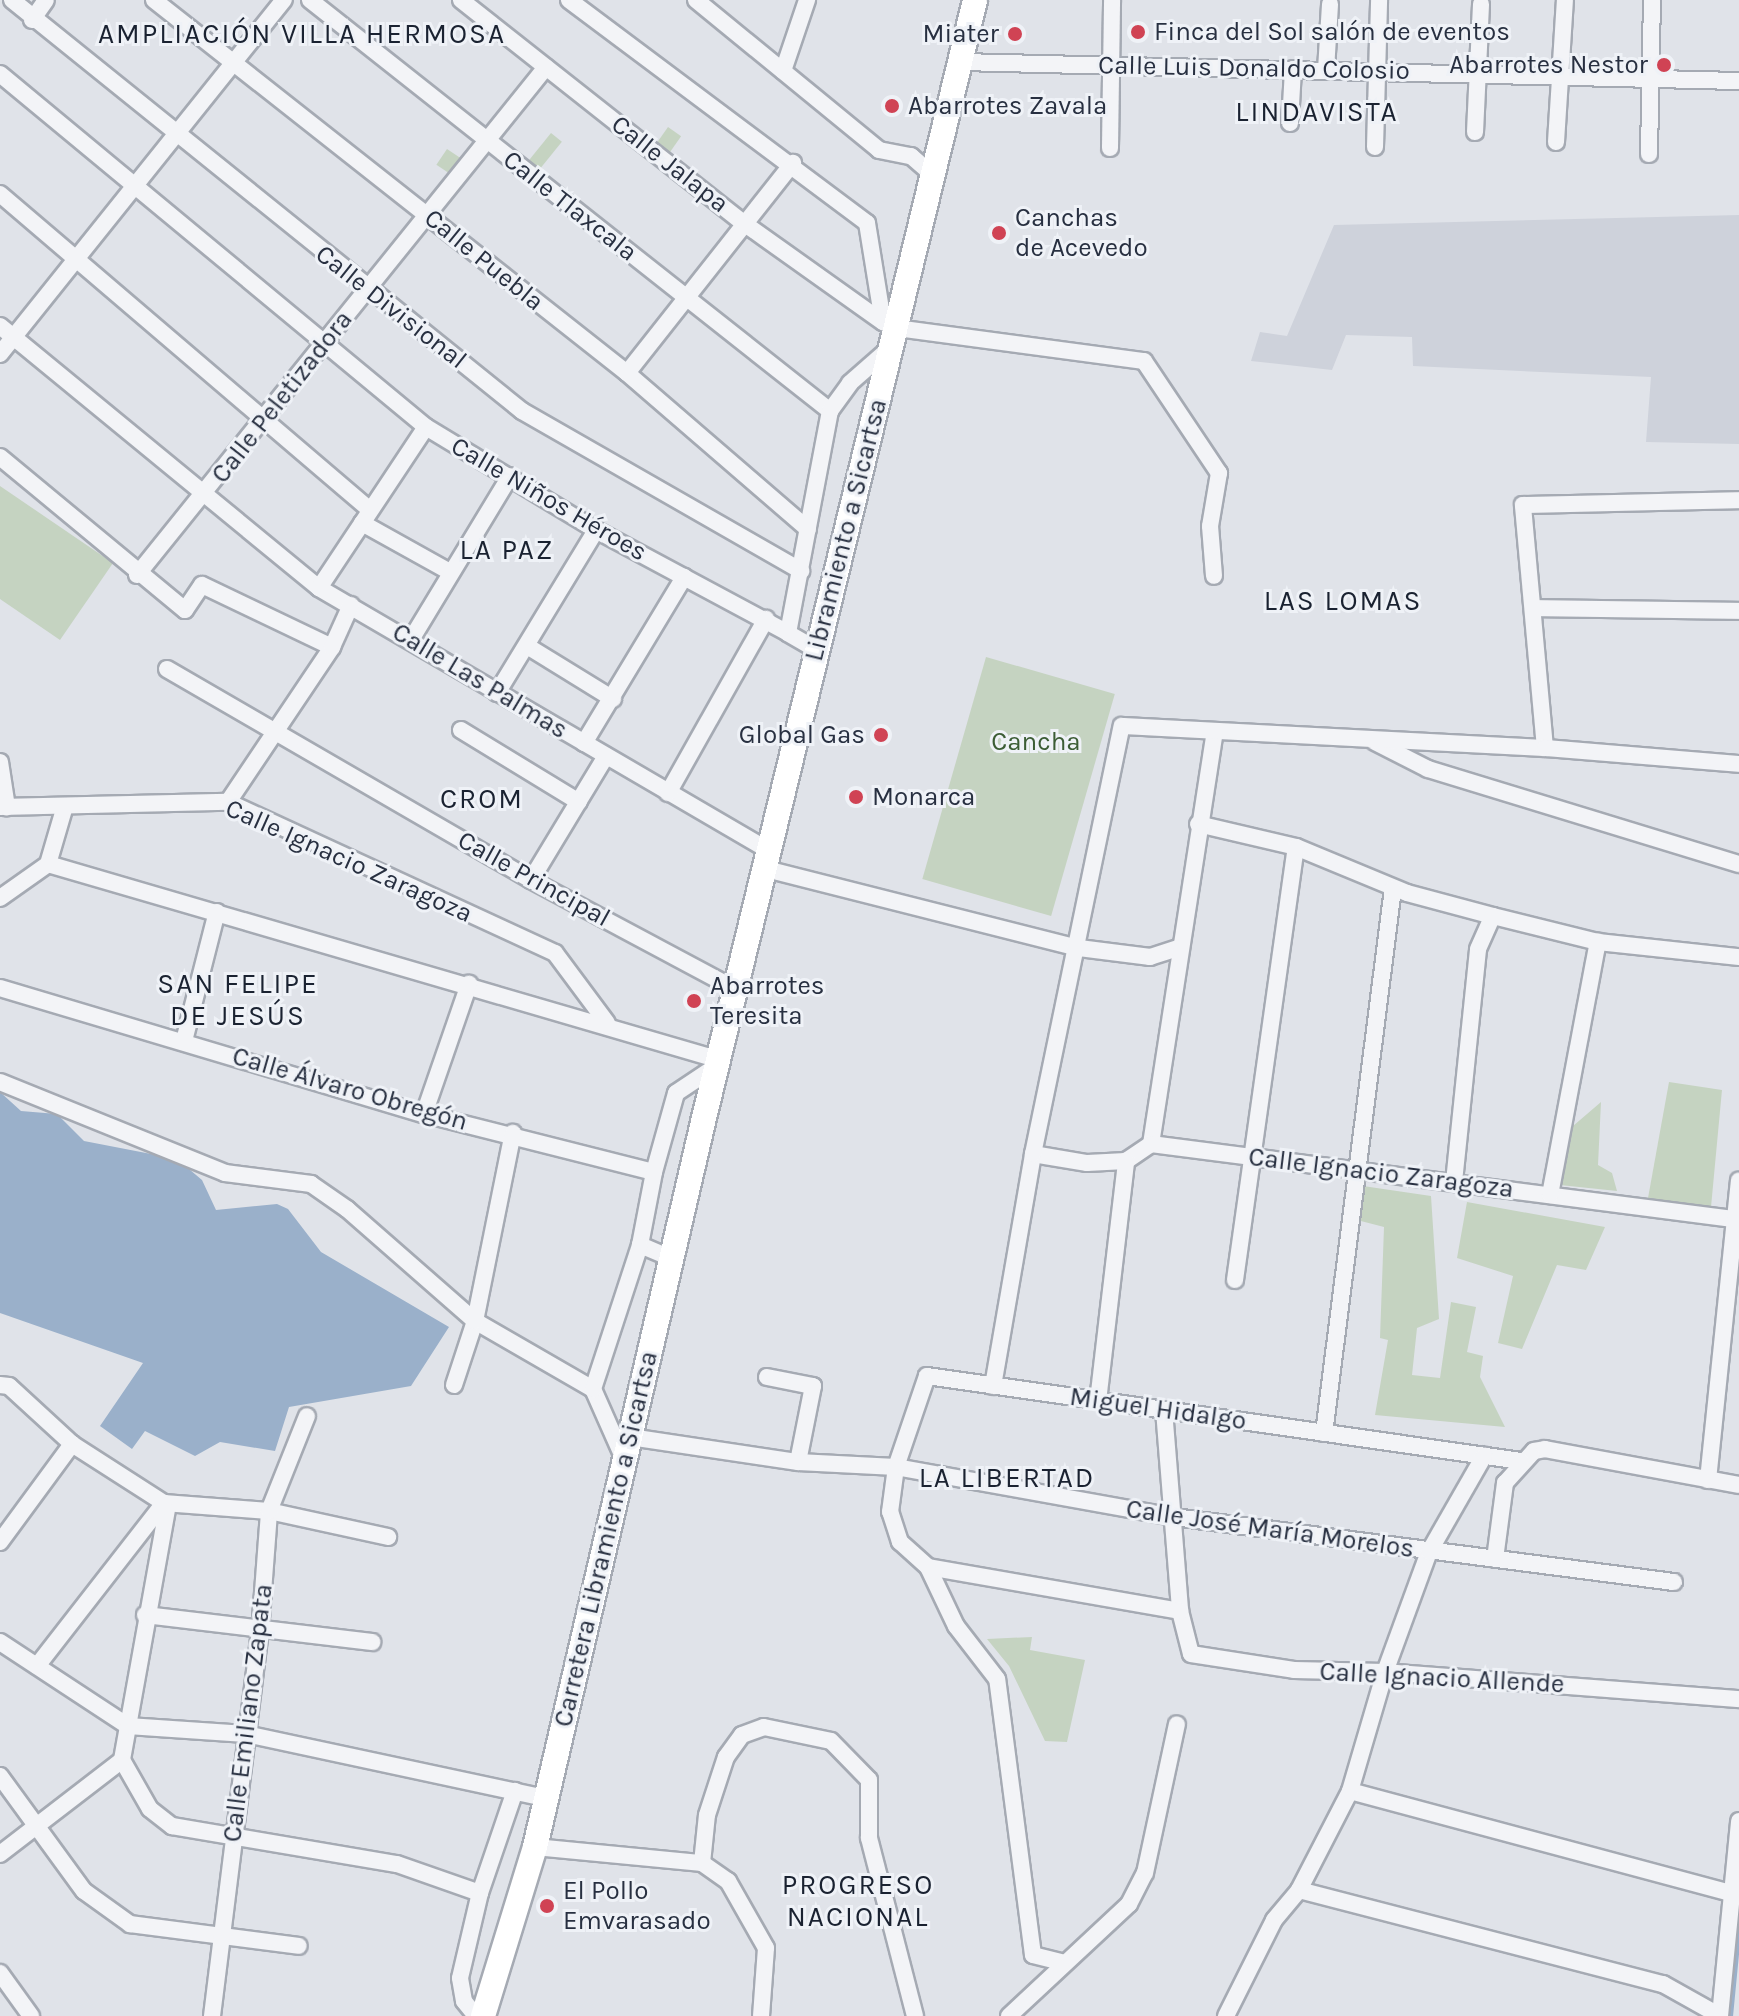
<!DOCTYPE html>
<html>
<head>
<meta charset="utf-8">
<style>
	body { margin:0 }
	#map { position:relative; width:1739px; height:2016px; overflow:hidden; background:#e0e3e9; font-family:Karla,sans-serif }
	div>[style] { position:absolute }
	[style*='--x'] { left:calc(var(--x)*1px); top:calc(var(--y)*1px); width:calc(var(--w)*1px); rotate:calc(var(--a)*1deg) }
	.built>* { inset:0; background:#ced2db }
	.green>* { inset:0; background:#c5d3c1; transform-origin:0 0 }
	.water>* { inset:0; background:#9ab0ca }
	.stream>* { height:5px; margin:-2.5px; padding:0 2.5px; transform-origin:2.5px; border-radius:2.5px; background:#9ab0ca }
	.roads { filter:drop-shadow(2px 0 #a5aab3) drop-shadow(-2px 0 #a5aab3) drop-shadow(0 2px #a5aab3) drop-shadow(0 -2px #a5aab3) }
	.minor>* { height:16px; margin:-8px; padding:0 8px; transform-origin:8px; border-radius:8px; background:#f3f4f7 }
	.primary>* { height:24px; margin:-12px; padding:0 12px; transform-origin:12px; border-radius:12px; background:#fff }
	.dots>* { width:22px; height:22px; translate:-50% -50%; box-sizing:border-box; border:4px solid #eff2f7; border-radius:50% }
	span { translate:-50% -50%; white-space:nowrap; text-align:center; line-height:1.15; -webkit-text-stroke:6px #eff2f7; paint-order:stroke }
	.poi-label { font-size:26px; color:#283041 }
	.left { translate:0 -50%; text-align:left }
	.right { translate:-100% -50%; text-align:right }
	.street-label { font-size:26px; color:#283041 }
	.park-label { font-size:26px; color:#3c5d35 }
	.neighbourhood-label { font-size:28px; color:#1a2231; letter-spacing:2px }
</style>
</head>
<body>
<div id="map">
	<div class="built">
		<div style="clip-path:polygon(1739px 215px,1739px 444px,1646px 442px,1651px 377px,1413px 366px,1412px 337px,1346px 335px,1332px 370px,1251px 361px,1260px 332px,1287px 336px,1334px 225px)"></div>
	</div>
	<div class="green">
		<div style="left:668px;top:127px;width:16px;height:22px;rotate:35deg"></div>
		<div style="left:551px;top:133px;width:14px;height:35px;rotate:39deg"></div>
		<div style="left:447px;top:149px;width:23px;height:19px;rotate:34deg"></div>
		<div style="clip-path:polygon(0 486px,113px 563px,60px 640px,0 599px)"></div>
		<div style="left:986px;top:657px;width:134px;height:231px;rotate:16deg"></div>
		<div style="clip-path:polygon(1669px 1082px,1722px 1090px,1711px 1207px,1648px 1198px)"></div>
		<div style="clip-path:polygon(1601px 1102px,1598px 1165px,1612px 1173px,1617px 1191px,1560px 1185px,1573px 1126px)"></div>
		<div style="clip-path:polygon(1363px 1186px,1431px 1196px,1439px 1319px,1417px 1328px,1412px 1375px,1440px 1378px,1451px 1302px,1476px 1307px,1467px 1352px,1483px 1356px,1480px 1377px,1505px 1427px,1375px 1415px,1388px 1340px,1380px 1338px,1384px 1227px,1357px 1220px)"></div>
		<div style="clip-path:polygon(1467px 1202px,1605px 1227px,1586px 1270px,1557px 1265px,1522px 1349px,1498px 1343px,1513px 1276px,1457px 1258px)"></div>
		<div style="clip-path:polygon(1032px 1637px,1030px 1650px,1085px 1660px,1067px 1742px,1045px 1741px,1009px 1666px,987px 1639px)"></div>
	</div>
	<div class="water">
		<div style="clip-path:polygon(0 1092px,21px 1111px,57px 1114px,84px 1141px,177px 1159px,202px 1180px,216px 1210px,277px 1204px,288px 1209px,321px 1252px,449px 1327px,411px 1386px,289px 1407px,275px 1451px,220px 1442px,195px 1456px,145px 1431px,132px 1449px,100px 1426px,143px 1363px,0 1313px)"></div>
	</div>
	<div class="stream">
		<div style="--x:1730;--y:2016;--w:93;--a:-84.5"></div>
	</div>
	<div class="roads">
		<div class="minor">
			<div style="--x:12;--y:0;--w:655;--a:38.86"></div>
			<div style="--x:522;--y:411;--w:322;--a:29.8"></div>
			<div style="--x:154;--y:0;--w:602;--a:38.26"></div>
			<div style="--x:627;--y:373;--w:239;--a:40.8"></div>
			<div style="--x:310;--y:0;--w:663;--a:38.32"></div>
			<div style="--x:461;--y:0;--w:362;--a:38.3"></div>
			<div style="--x:745;--y:224;--w:169;--a:35.4"></div>
			<div style="--x:883;--y:322;--w:14;--a:25"></div>
			<div style="--x:896;--y:328;--w:250;--a:7.6"></div>
			<div style="--x:1144;--y:361;--w:135;--a:56.2"></div>
			<div style="--x:1219;--y:473;--w:54;--a:99.6"></div>
			<div style="--x:1210;--y:526;--w:50;--a:85.4"></div>
			<div style="--x:569;--y:0;--w:372;--a:36.8"></div>
			<div style="--x:867;--y:223;--w:100;--a:80.8"></div>
			<div style="--x:696;--y:0;--w:237;--a:39.3"></div>
			<div style="--x:879;--y:150;--w:33;--a:11"></div>
			<div style="--x:911;--y:156;--w:29;--a:41"></div>
			<div style="--x:32;--y:20;--w:24;--a:-55"></div>
			<div style="--x:960;--y:62;--w:779;--a:1.4"></div>
			<div style="--x:1326;--y:70;--w:66;--a:-86.5"></div>
			<div style="--x:783;--y:71;--w:75;--a:-71.3"></div>
			<div style="--x:0;--y:74;--w:553;--a:39.65"></div>
			<div style="--x:426;--y:427;--w:199;--a:31.2"></div>
			<div style="--x:596;--y:530;--w:218;--a:28.2"></div>
			<div style="--x:1290;--y:123;--w:54;--a:-86.8"></div>
			<div style="--x:1475;--y:132;--w:128;--a:-87.3"></div>
			<div style="--x:1556;--y:142;--w:142;--a:-86.4"></div>
			<div style="--x:1375;--y:147;--w:147;--a:-88.4"></div>
			<div style="--x:1110;--y:148;--w:148;--a:-89.2"></div>
			<div style="--x:1649;--y:154;--w:154;--a:-88.9"></div>
			<div style="--x:0;--y:194;--w:485;--a:40.5"></div>
			<div style="--x:0;--y:326;--w:413;--a:39.4"></div>
			<div style="--x:319;--y:588;--w:520;--a:30.26"></div>
			<div style="--x:0;--y:354;--w:454;--a:-51.3"></div>
			<div style="--x:627;--y:373;--w:268;--a:-51.7"></div>
			<div style="--x:0;--y:457;--w:240;--a:39.6"></div>
			<div style="--x:185;--y:610;--w:30;--a:-56"></div>
			<div style="--x:202;--y:585;--w:144;--a:25.5"></div>
			<div style="--x:362;--y:523;--w:101;--a:29.1"></div>
			<div style="--x:137;--y:575;--w:652;--a:-51.16"></div>
			<div style="--x:319;--y:588;--w:193;--a:-56.4"></div>
			<div style="--x:1536;--y:608;--w:203;--a:0.8"></div>
			<div style="--x:412;--y:638;--w:189;--a:-58.8"></div>
			<div style="--x:527;--y:646;--w:101;--a:31.6"></div>
			<div style="--x:817;--y:650;--w:34;--a:-150"></div>
			<div style="--x:788;--y:633;--w:226;--a:-79.3"></div>
			<div style="--x:830;--y:411;--w:34;--a:-54"></div>
			<div style="--x:850;--y:383;--w:53;--a:-41.2"></div>
			<div style="--x:167;--y:669;--w:421;--a:30.1"></div>
			<div style="--x:531;--y:880;--w:234;--a:28.1"></div>
			<div style="--x:497;--y:693;--w:191;--a:-58.7"></div>
			<div style="--x:461;--y:730;--w:138;--a:31.4"></div>
			<div style="--x:1375;--y:742;--w:59;--a:27"></div>
			<div style="--x:1428;--y:769;--w:325;--a:17"></div>
			<div style="--x:584;--y:743;--w:194;--a:-58.9"></div>
			<div style="--x:1545;--y:748;--w:244;--a:-95.2"></div>
			<div style="--x:1523;--y:505;--w:216;--a:-1.3"></div>
			<div style="--x:0;--y:762;--w:46;--a:81.2"></div>
			<div style="--x:668;--y:793;--w:200;--a:-60.6"></div>
			<div style="--x:228;--y:802;--w:187;--a:-56.1"></div>
			<div style="--x:332;--y:647;--w:46;--a:-65.7"></div>
			<div style="--x:0;--y:807;--w:228;--a:-1.3"></div>
			<div style="--x:228;--y:802;--w:360;--a:24.8"></div>
			<div style="--x:555;--y:953;--w:87;--a:53.4"></div>
			<div style="--x:1198;--y:824;--w:101;--a:13.2"></div>
			<div style="--x:1296;--y:847;--w:120;--a:22.5"></div>
			<div style="--x:1407;--y:893;--w:89;--a:15"></div>
			<div style="--x:1493;--y:916;--w:108;--a:13.9"></div>
			<div style="--x:1598;--y:942;--w:142;--a:6.1"></div>
			<div style="--x:48;--y:864;--w:60;--a:-73.7"></div>
			<div style="--x:766;--y:869;--w:323;--a:14.2"></div>
			<div style="--x:1079;--y:948;--w:72;--a:7.2"></div>
			<div style="--x:1150;--y:957;--w:29;--a:-18"></div>
			<div style="--x:531;--y:880;--w:145;--a:-58.8"></div>
			<div style="--x:0;--y:898;--w:59;--a:-35.3"></div>
			<div style="--x:48;--y:864;--w:700;--a:16.26"></div>
			<div style="--x:0;--y:988;--w:442;--a:16.6"></div>
			<div style="--x:424;--y:1114;--w:237;--a:14.2"></div>
			<div style="--x:184;--y:1041;--w:133;--a:-75.7"></div>
			<div style="--x:0;--y:1082;--w:243;--a:22"></div>
			<div style="--x:225;--y:1173;--w:87;--a:7.3"></div>
			<div style="--x:311;--y:1184;--w:44;--a:34.8"></div>
			<div style="--x:347;--y:1209;--w:170;--a:41.2"></div>
			<div style="--x:475;--y:1321;--w:136;--a:30"></div>
			<div style="--x:593;--y:1389;--w:77;--a:66.1"></div>
			<div style="--x:424;--y:1114;--w:138;--a:-70.9"></div>
			<div style="--x:1151;--y:1144;--w:414;--a:-81.2"></div>
			<div style="--x:1033;--y:1154;--w:55;--a:9.5"></div>
			<div style="--x:1087;--y:1163;--w:39;--a:-3"></div>
			<div style="--x:1126;--y:1161;--w:30;--a:-34"></div>
			<div style="--x:1151;--y:1144;--w:587;--a:7.34"></div>
			<div style="--x:1454;--y:1182;--w:234;--a:-84.1"></div>
			<div style="--x:1478;--y:949;--w:36;--a:-66"></div>
			<div style="--x:1550;--y:1195;--w:258;--a:-79.3"></div>
			<div style="--x:673;--y:1259;--w:36;--a:-157"></div>
			<div style="--x:640;--y:1245;--w:74;--a:-79.1"></div>
			<div style="--x:654;--y:1172;--w:82;--a:-74.4"></div>
			<div style="--x:676;--y:1093;--w:50;--a:-33.7"></div>
			<div style="--x:1235;--y:1280;--w:437;--a:-82"></div>
			<div style="--x:767;--y:1377;--w:47;--a:11.1"></div>
			<div style="--x:813;--y:1386;--w:77;--a:101.2"></div>
			<div style="--x:0;--y:1385;--w:9;--a:6"></div>
			<div style="--x:9;--y:1386;--w:86;--a:42.6"></div>
			<div style="--x:72;--y:1444;--w:109;--a:32.7"></div>
			<div style="--x:164;--y:1503;--w:105;--a:4.4"></div>
			<div style="--x:269;--y:1511;--w:122;--a:12.3"></div>
			<div style="--x:454;--y:1385;--w:67;--a:-71.8"></div>
			<div style="--x:475;--y:1321;--w:192;--a:-78.6"></div>
			<div style="--x:993;--y:1386;--w:235;--a:-80.2"></div>
			<div style="--x:1033;--y:1154;--w:437;--a:-78.3"></div>
			<div style="--x:1122;--y:726;--w:424;--a:3"></div>
			<div style="--x:1545;--y:748;--w:195;--a:4.7"></div>
			<div style="--x:593;--y:1389;--w:151;--a:-71.9"></div>
			<div style="--x:1098;--y:1401;--w:242;--a:-83.3"></div>
			<div style="--x:1164;--y:1410;--w:202;--a:85.4"></div>
			<div style="--x:1180;--y:1611;--w:44;--a:75.7"></div>
			<div style="--x:1191;--y:1654;--w:104;--a:8.8"></div>
			<div style="--x:1294;--y:1670;--w:91;--a:1.3"></div>
			<div style="--x:1385;--y:1672;--w:355;--a:4.4"></div>
			<div style="--x:1324;--y:1433;--w:549;--a:-82.78"></div>
			<div style="--x:630;--y:1437;--w:170;--a:8.5"></div>
			<div style="--x:798;--y:1462;--w:98;--a:2.9"></div>
			<div style="--x:896;--y:1467;--w:282;--a:10.2"></div>
			<div style="--x:1174;--y:1517;--w:504;--a:7.41"></div>
			<div style="--x:1708;--y:1480;--w:301;--a:-84.1"></div>
			<div style="--x:168;--y:1504;--w:260;--a:100.2"></div>
			<div style="--x:122;--y:1760;--w:56;--a:60.3"></div>
			<div style="--x:150;--y:1809;--w:28;--a:38"></div>
			<div style="--x:172;--y:1826;--w:228;--a:9.6"></div>
			<div style="--x:397;--y:1864;--w:88;--a:19.3"></div>
			<div style="--x:0;--y:1542;--w:122;--a:-53.7"></div>
			<div style="--x:1495;--y:1559;--w:77;--a:-82.5"></div>
			<div style="--x:1505;--y:1483;--w:43;--a:-47.8"></div>
			<div style="--x:1534;--y:1451;--w:11;--a:-10"></div>
			<div style="--x:1545;--y:1449;--w:197;--a:10.5"></div>
			<div style="--x:928;--y:1567;--w:256;--a:9.9"></div>
			<div style="--x:145;--y:1615;--w:229;--a:6.8"></div>
			<div style="--x:0;--y:1642;--w:153;--a:33.3"></div>
			<div style="--x:128;--y:1726;--w:118;--a:3.9"></div>
			<div style="--x:246;--y:1734;--w:305;--a:12.1"></div>
			<div style="--x:37;--y:1666;--w:207;--a:-52.1"></div>
			<div style="--x:0;--y:1776;--w:142;--a:53.9"></div>
			<div style="--x:84;--y:1891;--w:57;--a:35.7"></div>
			<div style="--x:130;--y:1924;--w:170;--a:7.4"></div>
			<div style="--x:1350;--y:1791;--w:394;--a:15"></div>
			<div style="--x:535;--y:1847;--w:168;--a:5.5"></div>
			<div style="--x:702;--y:1863;--w:32;--a:35"></div>
			<div style="--x:728;--y:1881;--w:77;--a:60.4"></div>
			<div style="--x:766;--y:1948;--w:68;--a:94.2"></div>
			<div style="--x:0;--y:1854;--w:154;--a:-37.6"></div>
			<div style="--x:702;--y:1863;--w:48;--a:-84.1"></div>
			<div style="--x:707;--y:1815;--w:61;--a:-71.9"></div>
			<div style="--x:726;--y:1757;--w:27;--a:-54"></div>
			<div style="--x:742;--y:1735;--w:23;--a:-20"></div>
			<div style="--x:764;--y:1727;--w:68;--a:11.8"></div>
			<div style="--x:831;--y:1741;--w:54;--a:45.7"></div>
			<div style="--x:869;--y:1780;--w:58;--a:90"></div>
			<div style="--x:869;--y:1838;--w:184;--a:75.5"></div>
			<div style="--x:1299;--y:1890;--w:376;--a:14.5"></div>
			<div style="--x:1663;--y:1984;--w:65;--a:29.3"></div>
			<div style="--x:1061;--y:1962;--w:29;--a:-166"></div>
			<div style="--x:1033;--y:1955;--w:278;--a:-97.4"></div>
			<div style="--x:997;--y:1679;--w:67;--a:-127.7"></div>
			<div style="--x:956;--y:1626;--w:65;--a:-115.4"></div>
			<div style="--x:928;--y:1567;--w:38;--a:-138"></div>
			<div style="--x:900;--y:1542;--w:32;--a:-108"></div>
			<div style="--x:890;--y:1512;--w:45;--a:-82.4"></div>
			<div style="--x:896;--y:1467;--w:96;--a:-71.2"></div>
			<div style="--x:927;--y:1376;--w:600;--a:8.14"></div>
			<div style="--x:0;--y:1973;--w:53;--a:54.2"></div>
			<div style="--x:212;--y:2016;--w:387;--a:-82.9"></div>
			<div style="--x:260;--y:1632;--w:121;--a:-85.7"></div>
			<div style="--x:269;--y:1511;--w:102;--a:-68.2"></div>
			<div style="--x:476;--y:2016;--w:19;--a:-129"></div>
			<div style="--x:464;--y:2001;--w:23;--a:-100"></div>
			<div style="--x:460;--y:1978;--w:87;--a:-76.8"></div>
			<div style="--x:480;--y:1893;--w:108;--a:-71.1"></div>
			<div style="--x:1009;--y:2016;--w:164;--a:-43"></div>
			<div style="--x:1129;--y:1904;--w:35;--a:-63"></div>
			<div style="--x:1145;--y:1873;--w:152;--a:-77.9"></div>
			<div style="--x:1226;--y:2016;--w:107;--a:-63.4"></div>
			<div style="--x:1274;--y:1920;--w:39;--a:-50"></div>
			<div style="--x:1299;--y:1890;--w:111;--a:-62.7"></div>
			<div style="--x:1350;--y:1791;--w:124;--a:-73.6"></div>
			<div style="--x:1385;--y:1672;--w:128;--a:-69.9"></div>
			<div style="--x:1429;--y:1552;--w:111;--a:-60.2"></div>
			<div style="--x:1720;--y:2016;--w:196;--a:-84.4"></div>
		</div>
		<div class="primary">
			<div style="--x:483;--y:2016;--w:177;--a:-72.9"></div>
			<div style="--x:535;--y:1847;--w:744;--a:-76.95"></div>
			<div style="--x:703;--y:1122;--w:1154;--a:-76.37"></div>
		</div>
	</div>
	<div class="dots">
		<div style="left:1138px;top:32px;background:#d04354"></div>
		<div style="left:1015px;top:34px;background:#d04354"></div>
		<div style="left:1664px;top:65px;background:#d04354"></div>
		<div style="left:892px;top:106px;background:#d04354"></div>
		<div style="left:999px;top:233px;background:#d04354"></div>
		<div style="left:881px;top:735px;background:#d04354"></div>
		<div style="left:856px;top:797px;background:#d04354"></div>
		<div style="left:694px;top:1001px;background:#d04354"></div>
		<div style="left:547px;top:1906px;background:#d04354"></div>
	</div>
	<div class="poi-label">
		<span class="left" style="left:1154px;top:32px">Finca del Sol salón de eventos</span>
		<span class="right" style="left:999px;top:34px">Miater</span>
		<span class="right" style="left:1648px;top:65px">Abarrotes Nestor</span>
		<span class="left" style="left:908px;top:106px">Abarrotes Zavala</span>
		<span class="left" style="left:1015px;top:233px">Canchas<br>de Acevedo</span>
		<span class="right" style="left:865px;top:735px">Global Gas</span>
		<span class="left" style="left:872px;top:797px">Monarca</span>
		<span class="left" style="left:710px;top:1001px">Abarrotes<br>Teresita</span>
		<span class="left" style="left:563px;top:1906px">El Pollo<br>Emvarasado</span>
	</div>
	<div class="street-label">
		<span style="left:1254px;top:68px;rotate:1deg">Calle Luis Donaldo Colosio</span>
		<span style="left:670px;top:164px;rotate:38deg">Calle Jalapa</span>
		<span style="left:570px;top:206px;rotate:38deg">Calle Tlaxcala</span>
		<span style="left:484px;top:260px;rotate:39deg">Calle Puebla</span>
		<span style="left:391px;top:307px;rotate:38deg">Calle Divisional</span>
		<span style="left:282px;top:397px;rotate:-52deg">Calle Peletizadora</span>
		<span style="left:549px;top:499px;rotate:30deg">Calle Niños Héroes</span>
		<span style="left:846px;top:530px;rotate:-76deg">Libramiento a Sicartsa</span>
		<span style="left:480px;top:681px;rotate:31deg">Calle Las Palmas</span>
		<span style="left:349px;top:861px;rotate:24deg">Calle Ignacio Zaragoza</span>
		<span style="left:534px;top:879px;rotate:29deg">Calle Principal</span>
		<span style="left:350px;top:1089px;rotate:16deg">Calle Álvaro Obregón</span>
		<span style="left:1381px;top:1173px;rotate:7deg">Calle Ignacio Zaragoza</span>
		<span style="left:1158px;top:1409px;rotate:8deg">Miguel Hidalgo</span>
		<span style="left:1270px;top:1529px;rotate:8deg">Calle José María Morelos</span>
		<span style="left:606px;top:1539px;rotate:-77deg">Carretera Libramiento a Sicartsa</span>
		<span style="left:1442px;top:1678px;rotate:3deg">Calle Ignacio Allende</span>
		<span style="left:248px;top:1713px;rotate:-83deg">Calle Emiliano Zapata</span>
	</div>
	<div class="park-label">
		<span style="left:1036px;top:742px">Cancha</span>
	</div>
	<div class="neighbourhood-label">
		<span style="left:302px;top:34px">AMPLIACIÓN VILLA HERMOSA</span>
		<span style="left:1317px;top:112px">LINDAVISTA</span>
		<span style="left:507px;top:550px">LA PAZ</span>
		<span style="left:1343px;top:601px">LAS LOMAS</span>
		<span style="left:482px;top:799px">CROM</span>
		<span style="left:238px;top:1000px">SAN FELIPE<br>DE JESÚS</span>
		<span style="left:1007px;top:1478px">LA LIBERTAD</span>
		<span style="left:858px;top:1901px">PROGRESO<br>NACIONAL</span>
	</div>
</div>
</body>
</html>
